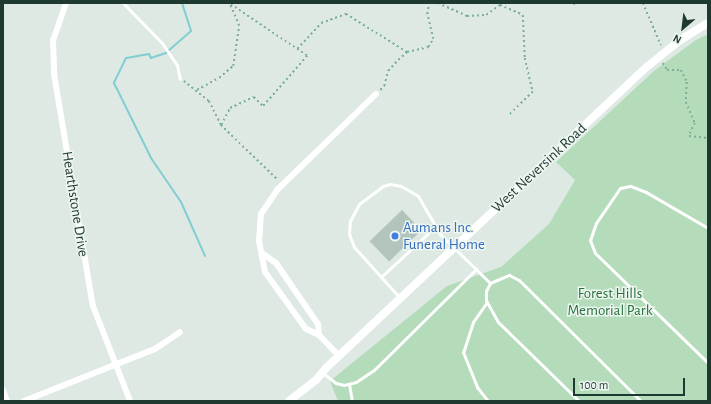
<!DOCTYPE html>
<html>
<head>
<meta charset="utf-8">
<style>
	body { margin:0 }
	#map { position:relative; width:711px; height:404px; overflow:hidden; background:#dde9e2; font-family:"Alegreya Sans",sans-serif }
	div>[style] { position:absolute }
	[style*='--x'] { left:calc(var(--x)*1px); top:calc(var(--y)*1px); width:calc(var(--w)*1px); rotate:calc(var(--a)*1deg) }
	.green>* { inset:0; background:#b4dcbb }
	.stream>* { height:2px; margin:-1px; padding:0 1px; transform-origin:1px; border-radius:1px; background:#81ced2 }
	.building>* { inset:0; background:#b2c4bb; transform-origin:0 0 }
	.path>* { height:1.5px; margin-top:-0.75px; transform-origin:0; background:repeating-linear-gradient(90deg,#7cae99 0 2px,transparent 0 5px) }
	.service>* { height:3px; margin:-1.5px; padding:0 1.5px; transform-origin:1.5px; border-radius:1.5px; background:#fff }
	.minor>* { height:6px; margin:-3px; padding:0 3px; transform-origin:3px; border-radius:3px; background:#fff }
	.tertiary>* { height:8px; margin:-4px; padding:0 4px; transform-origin:4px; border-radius:4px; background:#fff }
	.dots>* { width:11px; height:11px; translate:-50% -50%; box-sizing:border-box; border:2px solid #edf6f0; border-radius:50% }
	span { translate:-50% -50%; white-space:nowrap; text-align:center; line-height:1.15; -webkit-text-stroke:3px #edf6f0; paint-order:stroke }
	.street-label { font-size:15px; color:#1e392f }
	.shop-label { font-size:15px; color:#366cbe }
	.left { translate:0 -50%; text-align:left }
	.park-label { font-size:15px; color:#27713c }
	.frame { position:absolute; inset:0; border:4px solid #1e392f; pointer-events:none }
	.north { position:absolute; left:663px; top:8px; width:40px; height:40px; -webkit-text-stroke:3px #edf6f0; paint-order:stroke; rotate:208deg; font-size:11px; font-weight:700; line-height:16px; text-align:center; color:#1e392f }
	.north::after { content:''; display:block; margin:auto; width:14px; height:18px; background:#1e392f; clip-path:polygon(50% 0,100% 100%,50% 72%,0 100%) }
	.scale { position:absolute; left:573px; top:378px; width:112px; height:18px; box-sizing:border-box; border:2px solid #1e392f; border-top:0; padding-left:5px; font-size:12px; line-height:14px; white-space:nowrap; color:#1e392f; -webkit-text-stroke:3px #edf6f0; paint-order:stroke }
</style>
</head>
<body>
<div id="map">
	<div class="green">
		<div style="clip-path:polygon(708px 34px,708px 401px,338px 401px,330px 381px,447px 286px,501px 267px,549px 224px,575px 180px,556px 162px,655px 70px,696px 40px)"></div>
	</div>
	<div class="stream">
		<div style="--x:182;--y:3;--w:29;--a:72"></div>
		<div style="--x:191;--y:31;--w:33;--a:139"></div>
		<div style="--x:166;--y:53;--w:16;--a:162"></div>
		<div style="--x:151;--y:58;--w:4;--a:-117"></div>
		<div style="--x:149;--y:54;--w:23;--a:170"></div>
		<div style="--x:126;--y:58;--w:28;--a:116"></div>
		<div style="--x:114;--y:83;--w:84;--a:63.7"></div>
		<div style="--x:151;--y:158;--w:53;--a:55.7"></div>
		<div style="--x:181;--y:202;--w:59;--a:66"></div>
	</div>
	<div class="building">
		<div style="left:402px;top:210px;width:28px;height:45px;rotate:46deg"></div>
	</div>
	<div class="path">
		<div style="--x:438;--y:3;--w:32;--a:24"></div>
		<div style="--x:467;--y:16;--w:19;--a:-3"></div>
		<div style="--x:486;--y:15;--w:17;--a:-36"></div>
		<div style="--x:500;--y:5;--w:2;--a:-90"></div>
		<div style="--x:574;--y:3;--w:4;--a:56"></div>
		<div style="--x:643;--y:3;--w:46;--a:66.8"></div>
		<div style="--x:500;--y:5;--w:25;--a:23"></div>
		<div style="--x:523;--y:15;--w:43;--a:87.3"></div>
		<div style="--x:525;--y:58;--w:35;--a:77"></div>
		<div style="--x:533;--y:92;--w:33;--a:136"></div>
		<div style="--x:297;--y:49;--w:35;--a:-47"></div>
		<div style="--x:321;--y:23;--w:27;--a:-20"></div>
		<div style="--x:346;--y:14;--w:72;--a:31.9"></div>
		<div style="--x:663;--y:63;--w:8;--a:60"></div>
		<div style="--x:667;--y:70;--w:14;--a:0"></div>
		<div style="--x:681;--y:70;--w:13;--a:63"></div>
		<div style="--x:687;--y:82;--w:20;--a:93"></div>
		<div style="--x:686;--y:102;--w:23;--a:67"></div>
		<div style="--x:695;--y:123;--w:14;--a:115"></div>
		<div style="--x:689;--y:136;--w:19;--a:6"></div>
		<div style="--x:184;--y:81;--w:32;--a:39"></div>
		<div style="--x:209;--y:101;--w:27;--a:63"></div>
		<div style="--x:221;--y:125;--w:79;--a:44"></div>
		<div style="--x:197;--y:90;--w:25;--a:-29"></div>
		<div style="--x:219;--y:78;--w:18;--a:-41"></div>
		<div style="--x:233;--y:66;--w:40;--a:-81.5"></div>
		<div style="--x:239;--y:26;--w:25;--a:-113"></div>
		<div style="--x:380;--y:90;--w:6;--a:-45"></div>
		<div style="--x:384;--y:86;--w:16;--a:-75"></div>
		<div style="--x:388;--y:71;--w:15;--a:-48"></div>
		<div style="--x:398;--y:60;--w:12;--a:-42"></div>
		<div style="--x:407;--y:52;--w:22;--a:-13"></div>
		<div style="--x:428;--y:47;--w:9;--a:-58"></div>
		<div style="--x:433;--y:39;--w:26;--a:-103"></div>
		<div style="--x:427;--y:14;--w:11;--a:-80"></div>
		<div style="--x:221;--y:125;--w:19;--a:-62"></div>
		<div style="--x:230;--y:108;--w:26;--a:-25"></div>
		<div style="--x:254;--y:97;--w:13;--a:45"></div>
		<div style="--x:263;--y:106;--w:67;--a:-48.7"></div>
		<div style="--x:307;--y:56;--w:92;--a:-146.1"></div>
	</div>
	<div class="service">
		<div style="--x:123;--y:3;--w:56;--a:45.7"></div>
		<div style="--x:162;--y:43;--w:27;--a:56"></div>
		<div style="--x:177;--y:65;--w:14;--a:78"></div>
		<div style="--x:708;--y:228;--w:72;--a:-149.9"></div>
		<div style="--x:646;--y:192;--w:17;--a:-159"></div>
		<div style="--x:630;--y:186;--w:10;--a:169"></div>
		<div style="--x:620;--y:188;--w:42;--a:124.4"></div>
		<div style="--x:596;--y:223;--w:18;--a:109"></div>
		<div style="--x:590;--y:240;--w:14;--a:69"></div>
		<div style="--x:595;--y:253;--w:158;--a:44.2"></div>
		<div style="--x:381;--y:277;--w:74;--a:-42.8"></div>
		<div style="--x:400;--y:298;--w:69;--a:-132"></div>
		<div style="--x:354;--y:247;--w:14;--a:-111"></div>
		<div style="--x:349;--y:234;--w:13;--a:-86"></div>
		<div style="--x:350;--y:221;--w:19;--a:-62"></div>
		<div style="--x:359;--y:204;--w:30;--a:-37"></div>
		<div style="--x:383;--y:186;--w:7;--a:-16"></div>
		<div style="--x:390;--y:184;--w:11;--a:10"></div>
		<div style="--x:401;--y:186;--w:20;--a:30"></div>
		<div style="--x:418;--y:196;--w:44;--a:59.9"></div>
		<div style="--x:440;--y:234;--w:70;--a:44.4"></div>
		<div style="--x:487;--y:302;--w:24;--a:125"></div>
		<div style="--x:473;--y:322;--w:32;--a:108"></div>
		<div style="--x:463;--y:352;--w:38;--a:68"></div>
		<div style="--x:477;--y:387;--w:18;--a:52"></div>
		<div style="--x:323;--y:373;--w:16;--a:38"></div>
		<div style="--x:336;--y:383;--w:8;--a:14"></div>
		<div style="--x:344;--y:385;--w:12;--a:-14"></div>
		<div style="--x:356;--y:382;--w:22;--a:-34"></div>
		<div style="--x:374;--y:370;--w:144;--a:-44.7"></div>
		<div style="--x:349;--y:384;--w:17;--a:80"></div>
		<div style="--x:579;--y:401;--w:113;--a:-135.7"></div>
		<div style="--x:498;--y:322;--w:25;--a:-119"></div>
		<div style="--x:486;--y:300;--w:9;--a:-90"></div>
		<div style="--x:486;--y:291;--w:9;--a:-63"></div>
		<div style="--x:490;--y:283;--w:21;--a:-23"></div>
		<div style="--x:509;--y:275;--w:11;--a:27"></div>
		<div style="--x:519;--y:280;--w:172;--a:44.8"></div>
	</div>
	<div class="minor">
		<div style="--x:66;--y:3;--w:39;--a:109"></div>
		<div style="--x:53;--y:40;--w:34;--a:88"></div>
		<div style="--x:54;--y:74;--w:235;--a:80.5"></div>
		<div style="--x:93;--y:306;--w:102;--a:68.7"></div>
		<div style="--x:262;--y:253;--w:17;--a:36"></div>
		<div style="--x:276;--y:263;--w:74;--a:55.5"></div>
		<div style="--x:318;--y:324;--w:11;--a:85"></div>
		<div style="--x:319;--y:335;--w:14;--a:-155"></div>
		<div style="--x:306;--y:329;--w:70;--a:-125.7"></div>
		<div style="--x:265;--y:272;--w:31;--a:-101"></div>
		<div style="--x:259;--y:242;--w:28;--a:-86"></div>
		<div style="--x:261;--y:214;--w:29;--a:-56"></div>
		<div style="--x:277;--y:190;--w:138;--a:-44.1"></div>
		<div style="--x:319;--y:335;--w:29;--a:46"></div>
		<div style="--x:3;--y:390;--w:12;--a:70"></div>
		<div style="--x:24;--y:401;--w:141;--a:-21.7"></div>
		<div style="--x:155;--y:349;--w:30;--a:-34"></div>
	</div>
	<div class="tertiary">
		<div style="--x:289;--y:401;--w:34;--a:-38"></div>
		<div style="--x:316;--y:380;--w:16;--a:-50"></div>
		<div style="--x:326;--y:368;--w:441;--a:-43.2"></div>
		<div style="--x:648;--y:66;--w:40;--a:-39"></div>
		<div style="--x:679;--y:41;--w:34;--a:-32"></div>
	</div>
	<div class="dots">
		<div style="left:395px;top:236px;background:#3f7fe0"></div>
	</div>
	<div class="street-label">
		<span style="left:539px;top:168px;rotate:-43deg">West Neversink Road</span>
		<span style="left:75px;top:204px;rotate:81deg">Hearthstone Drive</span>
	</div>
	<div class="shop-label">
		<span class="left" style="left:403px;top:236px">Aumans Inc.<br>Funeral Home</span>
	</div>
	<div class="park-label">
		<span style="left:610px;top:302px">Forest Hills<br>Memorial Park</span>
	</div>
	<div class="frame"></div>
	<div class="north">N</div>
	<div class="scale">100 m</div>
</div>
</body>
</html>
